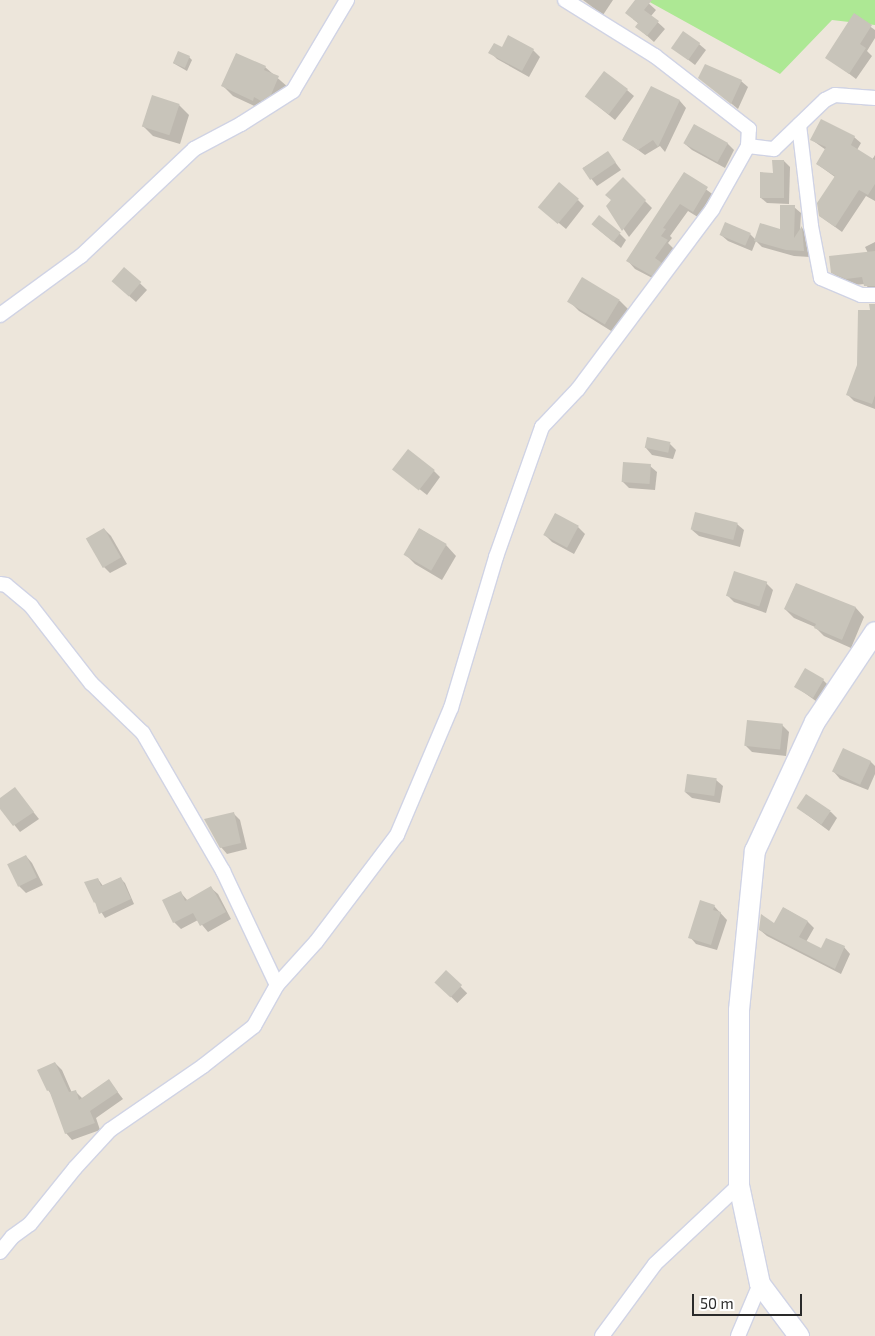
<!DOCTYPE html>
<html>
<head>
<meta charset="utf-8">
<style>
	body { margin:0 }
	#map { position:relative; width:875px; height:1336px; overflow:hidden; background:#ede6db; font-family:"Exo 2",sans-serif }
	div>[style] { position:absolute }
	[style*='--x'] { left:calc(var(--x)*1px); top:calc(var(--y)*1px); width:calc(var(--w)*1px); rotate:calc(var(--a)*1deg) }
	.green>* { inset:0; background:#ade894 }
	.shadow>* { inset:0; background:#0003; transform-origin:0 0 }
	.building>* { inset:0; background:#c8c4ba; transform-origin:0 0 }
	.roads { filter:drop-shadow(1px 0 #d0d3e4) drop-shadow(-1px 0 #d0d3e4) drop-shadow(0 1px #d0d3e4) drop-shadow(0 -1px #d0d3e4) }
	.street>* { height:14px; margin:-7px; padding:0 7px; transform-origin:7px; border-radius:7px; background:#fff }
	.secondary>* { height:20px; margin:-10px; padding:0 10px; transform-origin:10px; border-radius:10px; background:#fff }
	span { translate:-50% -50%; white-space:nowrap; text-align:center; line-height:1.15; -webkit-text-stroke:4.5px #fff; paint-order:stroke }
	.scale { position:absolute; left:692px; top:1294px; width:110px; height:22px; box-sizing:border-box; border:2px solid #2a2a2a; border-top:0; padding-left:6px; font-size:15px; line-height:18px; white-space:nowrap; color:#2a2a2a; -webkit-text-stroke:4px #fff; paint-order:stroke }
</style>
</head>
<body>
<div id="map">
	<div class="green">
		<div style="clip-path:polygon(646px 0,875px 0,875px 25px,832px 20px,780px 74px)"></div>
	</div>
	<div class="shadow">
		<div style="clip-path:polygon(583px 0,613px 0,603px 15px)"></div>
		<div style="clip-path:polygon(637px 0,645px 0,656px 10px,651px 16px,665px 29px,654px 42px,637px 27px,639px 24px,633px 19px)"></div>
		<div style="clip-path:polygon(854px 15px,875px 30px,875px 38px,867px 51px,872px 56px,856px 79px,827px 57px)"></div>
		<div style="clip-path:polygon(699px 44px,706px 50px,695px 65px,673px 48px)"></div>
		<div style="clip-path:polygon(502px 49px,533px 50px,540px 57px,529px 77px,497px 59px,490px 52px)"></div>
		<div style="clip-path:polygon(189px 57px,192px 60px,187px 71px,173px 63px)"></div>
		<div style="clip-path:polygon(265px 67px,289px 88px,263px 110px,233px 96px,223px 86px)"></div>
		<div style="clip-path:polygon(700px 78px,741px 81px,748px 87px,738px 109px)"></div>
		<div style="clip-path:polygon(651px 88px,680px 101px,686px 108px,665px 152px,660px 146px,645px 155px,623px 139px)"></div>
		<div style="clip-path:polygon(627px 90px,634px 96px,615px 120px,593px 102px)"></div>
		<div style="clip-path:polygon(179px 105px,189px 115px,180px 144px,153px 136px,143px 126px)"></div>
		<div style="clip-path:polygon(695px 126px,728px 144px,734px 150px,725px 168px,692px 150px,685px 144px)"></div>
		<div style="clip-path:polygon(854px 137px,861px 143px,857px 150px,872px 160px,875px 155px,875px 201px,866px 196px,842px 232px,820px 216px,835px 177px,817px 164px,826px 150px,812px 140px)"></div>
		<div style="clip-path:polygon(608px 153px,621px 170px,597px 186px,583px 168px)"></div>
		<div style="clip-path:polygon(784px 161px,790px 167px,789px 204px,767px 203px,761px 198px,774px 174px)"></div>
		<div style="clip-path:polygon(685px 174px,715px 196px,701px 219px,688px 211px,670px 236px,672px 238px,668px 243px,674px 249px,662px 265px,660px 282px,635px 269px,628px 261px)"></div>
		<div style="clip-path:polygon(623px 179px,652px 208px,629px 237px,608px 206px)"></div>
		<div style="clip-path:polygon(578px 200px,584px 206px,566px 229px,547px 213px)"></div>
		<div style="clip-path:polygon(794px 207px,801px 213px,800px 231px,802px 228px,808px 234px,810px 257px,794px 256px,762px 247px,756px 241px,752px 251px,728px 241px,721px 235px,750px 234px,756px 240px,781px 231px)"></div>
		<div style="clip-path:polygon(593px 225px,620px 234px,626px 240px,621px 248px)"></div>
		<div style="clip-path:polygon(875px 242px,875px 292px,872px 292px,865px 284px,853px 285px,839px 279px,832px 272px,868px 253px,865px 247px)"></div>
		<div style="clip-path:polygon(124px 268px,147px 290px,136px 302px,119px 287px)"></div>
		<div style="clip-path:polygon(583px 279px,620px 301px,630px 311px,616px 334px,579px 311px,569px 301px)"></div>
		<div style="clip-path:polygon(875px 382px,875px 409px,854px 401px,847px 394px)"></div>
		<div style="clip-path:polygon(669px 443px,676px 450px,673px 459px,652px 455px,646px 448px)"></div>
		<div style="clip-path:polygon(650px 466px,657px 472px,655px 490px,629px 488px,622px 481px)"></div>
		<div style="clip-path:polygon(394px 469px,434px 471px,440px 477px,427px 495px)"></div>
		<div style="clip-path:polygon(737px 524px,744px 530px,740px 547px,699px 536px,692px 530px)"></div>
		<div style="clip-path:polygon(578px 527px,585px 534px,574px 554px,552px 542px,545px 535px)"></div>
		<div style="clip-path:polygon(104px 529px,111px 536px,127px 564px,110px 573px,104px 567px)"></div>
		<div style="clip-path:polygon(420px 529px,446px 545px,456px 556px,442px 580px,415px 564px,405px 554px)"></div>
		<div style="clip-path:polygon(766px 583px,773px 590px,766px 613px,734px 602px,728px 596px)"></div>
		<div style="clip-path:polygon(796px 584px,856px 608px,864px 617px,851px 648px,824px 636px,815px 627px,794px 618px,785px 609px)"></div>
		<div style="clip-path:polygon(823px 680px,830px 687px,820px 704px,795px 686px)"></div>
		<div style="clip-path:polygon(782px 725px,789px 732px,786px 756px,752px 752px,745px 745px)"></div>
		<div style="clip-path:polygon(844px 750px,871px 762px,875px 766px,875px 774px,868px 790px,840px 779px,834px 772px)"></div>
		<div style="clip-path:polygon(716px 780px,723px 786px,720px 803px,692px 798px,685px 792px)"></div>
		<div style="clip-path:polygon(15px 789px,39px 819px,20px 832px,0 807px,0 800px)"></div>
		<div style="clip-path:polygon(798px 808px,831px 812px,837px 818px,829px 831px)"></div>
		<div style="clip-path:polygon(233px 813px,240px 820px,247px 849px,227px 854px,221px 847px)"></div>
		<div style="clip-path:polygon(26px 856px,32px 863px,43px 885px,26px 893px,19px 886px)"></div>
		<div style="clip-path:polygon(120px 878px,125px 883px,134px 904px,105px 918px,95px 902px,98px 879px,103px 886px)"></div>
		<div style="clip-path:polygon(211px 888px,218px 894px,231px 919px,208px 932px,198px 920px,181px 929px,174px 922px,181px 893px,188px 901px)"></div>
		<div style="clip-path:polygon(714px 906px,727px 920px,717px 950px,696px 944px,690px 937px)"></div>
		<div style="clip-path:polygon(784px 908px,808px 922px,814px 928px,806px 942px,822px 950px,844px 947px,850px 954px,841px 974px,767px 936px,760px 930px,775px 924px)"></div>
		<div style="left:446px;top:972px;width:30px;height:14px;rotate:45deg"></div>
		<div style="clip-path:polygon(55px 1063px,62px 1070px,72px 1093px,76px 1092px,83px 1099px,109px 1081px,123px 1099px,96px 1118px,100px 1130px,72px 1140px,66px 1133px,51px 1094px,48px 1090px)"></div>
	</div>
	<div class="building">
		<div style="clip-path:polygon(635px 0,652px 0,644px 10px,659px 21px,647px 36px,635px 27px,638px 23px,625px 13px)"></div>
		<div style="clip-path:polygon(854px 13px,872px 25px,860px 44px,866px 48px,849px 74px,825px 58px)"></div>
		<div style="left:683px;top:31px;width:21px;height:21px;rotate:35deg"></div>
		<div style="clip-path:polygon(508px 35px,534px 49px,522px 71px,488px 53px,494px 43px,502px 47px)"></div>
		<div style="left:178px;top:51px;width:13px;height:13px;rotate:23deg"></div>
		<div style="clip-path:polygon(236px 53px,266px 66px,264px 70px,279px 76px,271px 95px,261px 101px,254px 97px,253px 101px,221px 86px)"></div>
		<div style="clip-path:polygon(705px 64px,742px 80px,731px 104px,698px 78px)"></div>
		<div style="left:604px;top:71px;width:30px;height:32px;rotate:37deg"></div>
		<div style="clip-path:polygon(651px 86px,680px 100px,658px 147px,653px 140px,638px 150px,622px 140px)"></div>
		<div style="left:152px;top:95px;width:29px;height:33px;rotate:18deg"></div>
		<div style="clip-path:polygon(821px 119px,855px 136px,851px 145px,875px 160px,875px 184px,868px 195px,859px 190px,835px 227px,819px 216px,817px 203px,835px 176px,816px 164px,826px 147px,810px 140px)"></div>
		<div style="left:694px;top:124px;width:39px;height:22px;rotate:29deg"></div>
		<div style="left:608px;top:151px;width:14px;height:31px;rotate:56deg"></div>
		<div style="clip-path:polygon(772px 160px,784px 160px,784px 198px,760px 198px,760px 172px,773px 173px)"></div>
		<div style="clip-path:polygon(684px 172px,708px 187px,693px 212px,680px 204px,663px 228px,666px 229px,661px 236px,668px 240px,655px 258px,662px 263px,652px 276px,626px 261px)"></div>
		<div style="clip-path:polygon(623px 177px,646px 200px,622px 231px,606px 206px,611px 200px,605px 195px)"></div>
		<div style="left:559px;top:182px;width:26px;height:33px;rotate:40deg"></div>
		<div style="clip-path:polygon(780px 205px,795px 205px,794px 238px,802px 226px,804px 251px,786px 250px,754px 241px,760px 223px,780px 229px)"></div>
		<div style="left:599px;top:215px;width:28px;height:12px;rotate:39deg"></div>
		<div style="left:725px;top:222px;width:28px;height:14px;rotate:23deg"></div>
		<div style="clip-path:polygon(875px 251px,875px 286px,864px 286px,862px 277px,846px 279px,831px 273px,829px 256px)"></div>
		<div style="left:124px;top:267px;width:23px;height:19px;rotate:41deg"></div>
		<div style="left:582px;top:277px;width:44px;height:29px;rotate:31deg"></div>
		<div style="clip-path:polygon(869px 304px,875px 304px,875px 395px,872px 404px,846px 395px,857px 365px,858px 310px,870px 310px)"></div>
		<div style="left:647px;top:437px;width:24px;height:11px;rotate:12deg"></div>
		<div style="left:408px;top:449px;width:34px;height:26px;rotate:38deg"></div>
		<div style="left:623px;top:462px;width:28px;height:20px;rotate:4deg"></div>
		<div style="left:695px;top:512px;width:44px;height:18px;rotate:14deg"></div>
		<div style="left:555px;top:513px;width:27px;height:25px;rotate:28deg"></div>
		<div style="left:104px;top:528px;width:34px;height:21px;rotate:60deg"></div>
		<div style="left:419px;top:528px;width:32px;height:31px;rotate:30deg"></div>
		<div style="left:734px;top:571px;width:35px;height:26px;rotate:18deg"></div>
		<div style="clip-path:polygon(796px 583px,856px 607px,842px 640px,814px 628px,816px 624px,784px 609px)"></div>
		<div style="left:805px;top:668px;width:22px;height:22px;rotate:30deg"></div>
		<div style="left:747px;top:720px;width:36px;height:26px;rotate:6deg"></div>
		<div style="left:843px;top:748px;width:31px;height:26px;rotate:25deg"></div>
		<div style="left:687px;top:774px;width:30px;height:18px;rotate:8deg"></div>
		<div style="clip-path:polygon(15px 787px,34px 812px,13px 826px,0 809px,0 798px)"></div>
		<div style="left:806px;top:794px;width:30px;height:17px;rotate:34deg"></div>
		<div style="clip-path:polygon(234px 812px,241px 843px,220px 848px,204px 819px)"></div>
		<div style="left:26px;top:855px;width:25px;height:21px;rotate:64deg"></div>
		<div style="clip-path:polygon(121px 877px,131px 899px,99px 914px,95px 902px,94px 903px,84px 882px,98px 878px,101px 886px)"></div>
		<div style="clip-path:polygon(211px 886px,226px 912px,200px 926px,193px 913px,173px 923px,162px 900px,181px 891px,185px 901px)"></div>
		<div style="clip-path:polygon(700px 900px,715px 905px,713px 910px,721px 912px,711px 945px,688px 938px)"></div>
		<div style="clip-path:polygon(783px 907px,808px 921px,799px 937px,821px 948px,826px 938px,845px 946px,835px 969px,759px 930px,761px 914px,774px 923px)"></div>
		<div style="left:446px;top:970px;width:22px;height:17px;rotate:43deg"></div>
		<div style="clip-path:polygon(55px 1062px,69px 1092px,76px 1090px,79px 1100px,109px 1079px,118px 1092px,90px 1111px,95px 1123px,65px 1134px,49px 1090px,47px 1091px,37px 1070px)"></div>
	</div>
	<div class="roads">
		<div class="street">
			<div style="--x:799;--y:125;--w:102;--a:83.2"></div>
			<div style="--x:811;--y:226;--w:53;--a:79.1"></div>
			<div style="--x:821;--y:278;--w:43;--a:23"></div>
			<div style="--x:861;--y:295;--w:14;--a:0"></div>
			<div style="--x:748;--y:146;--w:26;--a:7"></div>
			<div style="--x:774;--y:149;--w:71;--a:-43.9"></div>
			<div style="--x:825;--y:100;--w:11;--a:-27"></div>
			<div style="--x:835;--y:95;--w:40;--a:4.3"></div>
			<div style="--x:0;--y:315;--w:100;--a:-36.1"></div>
			<div style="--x:81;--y:256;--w:156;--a:-43.4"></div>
			<div style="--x:194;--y:149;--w:53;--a:-28"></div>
			<div style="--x:241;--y:124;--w:62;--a:-32.4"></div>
			<div style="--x:293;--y:91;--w:106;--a:-59.3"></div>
			<div style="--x:0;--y:584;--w:6;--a:9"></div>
			<div style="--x:6;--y:585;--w:33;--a:40"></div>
			<div style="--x:31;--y:606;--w:98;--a:52.1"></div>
			<div style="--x:91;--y:683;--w:72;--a:43.9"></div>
			<div style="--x:143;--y:733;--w:160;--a:59.9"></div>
			<div style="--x:223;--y:871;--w:126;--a:64.7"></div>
			<div style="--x:0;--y:1252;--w:19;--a:-51"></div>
			<div style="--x:12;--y:1237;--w:22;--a:-36"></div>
			<div style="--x:30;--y:1224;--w:72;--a:-51.2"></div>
			<div style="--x:75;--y:1168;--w:52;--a:-47.4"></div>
			<div style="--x:110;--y:1130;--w:113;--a:-34.5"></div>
			<div style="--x:203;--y:1066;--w:65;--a:-38.1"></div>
			<div style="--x:254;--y:1026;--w:47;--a:-60.7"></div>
			<div style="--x:277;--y:985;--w:58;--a:-47.8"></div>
			<div style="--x:316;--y:942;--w:134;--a:-52.9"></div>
			<div style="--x:397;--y:835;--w:138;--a:-67"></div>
			<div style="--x:451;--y:708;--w:158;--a:-73.4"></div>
			<div style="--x:496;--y:557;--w:138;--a:-70.5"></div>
			<div style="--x:542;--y:427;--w:52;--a:-46.5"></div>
			<div style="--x:578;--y:389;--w:224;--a:-53.2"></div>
			<div style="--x:712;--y:210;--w:73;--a:-60.6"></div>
			<div style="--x:748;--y:146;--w:17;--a:-87"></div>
			<div style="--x:749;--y:129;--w:119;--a:-142.2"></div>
			<div style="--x:655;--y:56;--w:106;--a:-148.1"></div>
			<div style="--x:602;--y:1336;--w:89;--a:-53.6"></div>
			<div style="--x:655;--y:1264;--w:115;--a:-43.2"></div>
			<div style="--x:738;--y:1336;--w:56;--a:-67.1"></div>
		</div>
		<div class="secondary">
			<div style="--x:799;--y:1336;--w:65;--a:-126.9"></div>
			<div style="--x:760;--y:1284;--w:101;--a:-102"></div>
			<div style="--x:739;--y:1185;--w:175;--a:-90"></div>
			<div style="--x:739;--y:1010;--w:160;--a:-84.3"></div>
			<div style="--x:755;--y:851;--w:142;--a:-65.1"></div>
			<div style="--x:815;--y:722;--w:108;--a:-56.3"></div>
		</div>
	</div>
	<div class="scale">50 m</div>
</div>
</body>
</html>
